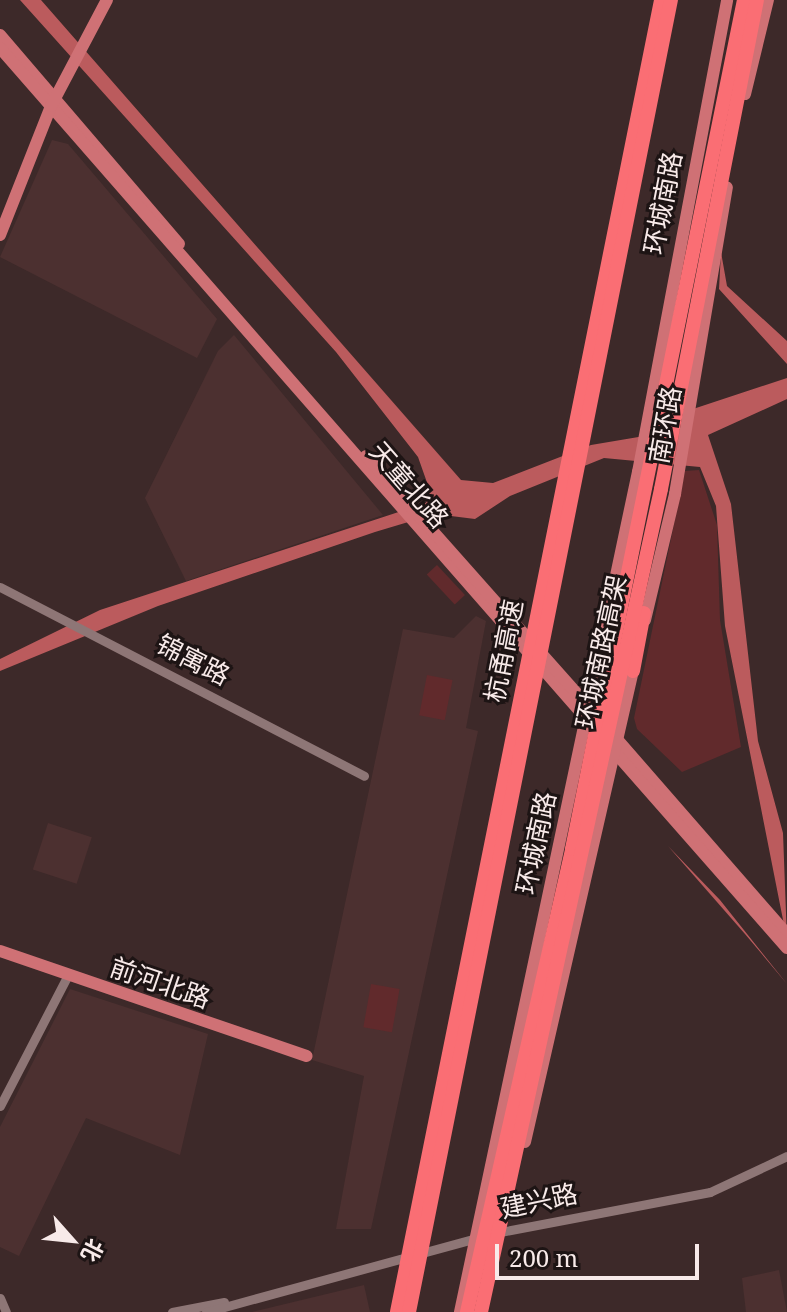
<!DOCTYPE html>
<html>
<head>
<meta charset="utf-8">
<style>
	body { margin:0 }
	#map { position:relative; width:787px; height:1312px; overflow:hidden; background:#3d2929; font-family:"Noto Serif","Noto Sans SC",serif }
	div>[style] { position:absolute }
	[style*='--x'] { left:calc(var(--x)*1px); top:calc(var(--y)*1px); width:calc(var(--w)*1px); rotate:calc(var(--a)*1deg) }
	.built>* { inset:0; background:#4c3030; transform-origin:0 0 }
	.green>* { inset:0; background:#612a2c; transform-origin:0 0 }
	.water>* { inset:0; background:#bb5b5d }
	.minor>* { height:9px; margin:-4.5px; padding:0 4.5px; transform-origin:4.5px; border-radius:4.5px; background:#8e7676 }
	.major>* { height:12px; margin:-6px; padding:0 6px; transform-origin:6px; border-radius:6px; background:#cf7175 }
	.highway>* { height:14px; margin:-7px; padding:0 7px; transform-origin:7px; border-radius:7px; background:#fa6e74 }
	span { translate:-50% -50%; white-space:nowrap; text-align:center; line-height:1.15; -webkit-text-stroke:6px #1d1414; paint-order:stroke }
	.street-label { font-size:26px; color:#f8eae9 }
	.north { position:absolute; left:32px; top:1200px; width:80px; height:80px; -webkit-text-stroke:6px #1d1414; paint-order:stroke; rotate:117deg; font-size:22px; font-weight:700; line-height:32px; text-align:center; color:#f8eae9 }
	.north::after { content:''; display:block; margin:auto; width:28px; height:36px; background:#f8eae9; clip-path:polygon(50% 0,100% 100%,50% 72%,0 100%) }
	.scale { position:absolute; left:495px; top:1244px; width:204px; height:36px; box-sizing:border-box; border:4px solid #f8eae9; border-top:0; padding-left:10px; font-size:24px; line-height:28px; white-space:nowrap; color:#f8eae9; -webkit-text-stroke:6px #1d1414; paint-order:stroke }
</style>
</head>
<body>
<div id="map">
	<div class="built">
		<div style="clip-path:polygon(52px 140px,68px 144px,217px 319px,197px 358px,0 257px)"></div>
		<div style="clip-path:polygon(234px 335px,383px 515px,186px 581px,145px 498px,218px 351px)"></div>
		<div style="clip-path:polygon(476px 616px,486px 621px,466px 728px,478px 731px,371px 1229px,336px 1229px,364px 1076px,312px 1060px,403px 629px,454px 638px)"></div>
		<div style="left:48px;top:823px;width:46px;height:49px;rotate:18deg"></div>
		<div style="clip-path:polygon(70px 989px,208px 1034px,180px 1155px,86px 1118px,19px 1256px,0 1247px,0 1127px)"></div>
		<div style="clip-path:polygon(779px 1270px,787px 1312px,746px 1312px,742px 1278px)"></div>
		<div style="clip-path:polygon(364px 1285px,370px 1312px,252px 1312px)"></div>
	</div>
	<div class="green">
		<div style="clip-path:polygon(699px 470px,717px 525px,720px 620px,741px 747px,682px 772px,637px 729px,634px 718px,685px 471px)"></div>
		<div style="left:437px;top:565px;width:41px;height:14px;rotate:47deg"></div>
		<div style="left:427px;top:675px;width:26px;height:41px;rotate:11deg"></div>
		<div style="left:371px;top:984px;width:29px;height:44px;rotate:10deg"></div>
	</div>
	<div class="water">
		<div style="clip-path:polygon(20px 0,41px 0,461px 480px,493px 483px,591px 445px,680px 430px,693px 409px,787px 378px,787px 399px,708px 435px,731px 504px,758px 741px,783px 833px,787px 940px,725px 626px,716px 506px,700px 467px,604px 458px,510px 496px,475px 519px,435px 514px,375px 532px,158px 606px,0 671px,0 659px,100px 610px,426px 503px,430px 491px,418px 457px,336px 352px)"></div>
		<div style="clip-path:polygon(721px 252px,727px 286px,787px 341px,787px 364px,719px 289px)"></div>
		<div style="clip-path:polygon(668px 846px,720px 900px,787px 984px,745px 934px)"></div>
	</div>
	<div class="minor">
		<div style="--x:0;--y:587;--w:410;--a:27.4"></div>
		<div style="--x:0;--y:1106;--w:148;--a:-62.6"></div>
		<div style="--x:495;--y:1233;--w:219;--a:-10.8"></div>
		<div style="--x:710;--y:1192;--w:85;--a:-25.1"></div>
		<div style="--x:0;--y:1298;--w:15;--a:67"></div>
		<div style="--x:172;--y:1312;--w:53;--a:-10.9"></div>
		<div style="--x:206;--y:1312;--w:284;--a:-15.3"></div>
	</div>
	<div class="major">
		<div style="--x:0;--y:35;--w:275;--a:49.4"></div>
		<div style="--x:0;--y:48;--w:897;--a:48.84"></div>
		<div style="--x:745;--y:94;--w:97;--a:-76.3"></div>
		<div style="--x:0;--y:235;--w:139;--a:-68.4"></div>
		<div style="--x:51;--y:106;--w:120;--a:-62.2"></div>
		<div style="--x:366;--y:456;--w:337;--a:48.4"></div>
		<div style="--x:645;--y:620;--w:130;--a:-76.6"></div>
		<div style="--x:675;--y:494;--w:311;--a:-80.4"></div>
		<div style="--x:615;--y:737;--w:262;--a:48.9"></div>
		<div style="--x:612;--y:749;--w:265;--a:48.7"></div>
		<div style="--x:0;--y:951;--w:324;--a:18.9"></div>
		<div style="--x:525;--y:1142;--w:493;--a:-77.1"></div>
		<div style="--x:460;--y:1312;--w:859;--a:-78.04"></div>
		<div style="--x:638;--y:472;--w:480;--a:-79.3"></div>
	</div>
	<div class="highway">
		<div style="--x:633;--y:671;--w:59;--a:-79.3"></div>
		<div style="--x:397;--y:1312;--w:1338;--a:-78.62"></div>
		<div style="--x:409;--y:1312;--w:1338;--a:-78.71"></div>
		<div style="--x:467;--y:1312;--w:475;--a:-77.2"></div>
		<div style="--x:572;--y:849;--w:866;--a:-78.55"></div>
		<div style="--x:481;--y:1312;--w:842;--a:-77.66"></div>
		<div style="--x:661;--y:489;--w:498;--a:-78.9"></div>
	</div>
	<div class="street-label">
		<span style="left:663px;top:203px;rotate:-79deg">环城南路</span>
		<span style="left:665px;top:425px;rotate:-80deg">南环路</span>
		<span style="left:409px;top:485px;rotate:49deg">天童北路</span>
		<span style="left:504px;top:651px;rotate:-79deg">杭甬高速</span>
		<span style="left:601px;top:652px;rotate:-78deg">环城南路高架</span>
		<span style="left:193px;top:660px;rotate:27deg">锦寓路</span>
		<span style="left:536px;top:843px;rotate:-78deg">环城南路</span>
		<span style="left:160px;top:983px;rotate:19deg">前河北路</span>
		<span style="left:539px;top:1201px;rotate:-12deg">建兴路</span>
	</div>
	<div class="north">北</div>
	<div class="scale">200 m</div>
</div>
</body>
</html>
